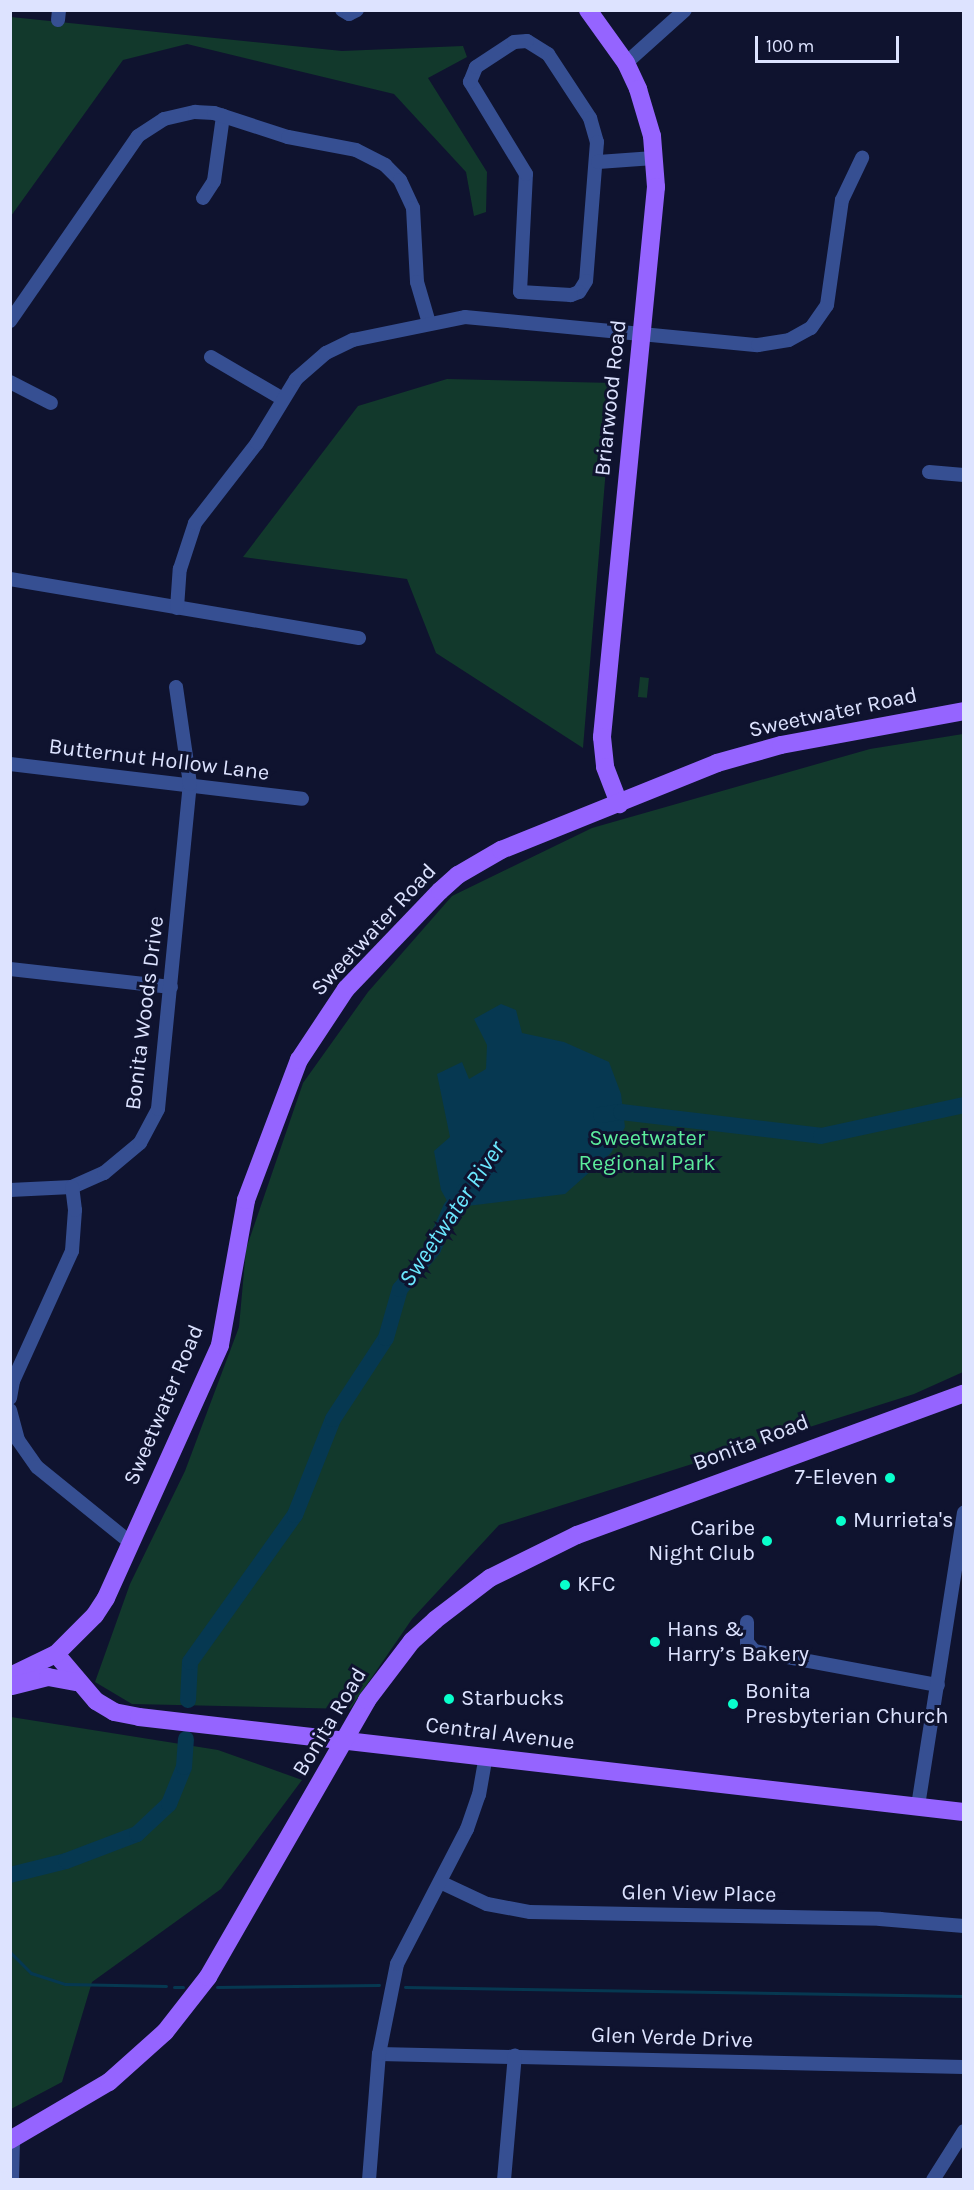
<!DOCTYPE html>
<html>
<head>
<meta charset="utf-8">
<style>
	body { margin:0 }
	#map { position:relative; width:974px; height:2190px; overflow:hidden; background:#0f132f; font-family:Karla,sans-serif }
	div>[style] { position:absolute }
	[style*='--x'] { left:calc(var(--x)*1px); top:calc(var(--y)*1px); width:calc(var(--w)*1px); rotate:calc(var(--a)*1deg) }
	.green>* { inset:0; background:#12392c; transform-origin:0 0 }
	.water>* { inset:0; background:#063851 }
	.stream>* { height:3px; margin:-1.5px; padding:0 1.5px; transform-origin:1.5px; border-radius:1.5px; background:#063851 }
	.river>* { height:16px; margin:-8px; padding:0 8px; transform-origin:8px; border-radius:8px; background:#063851 }
	.minor>* { height:14px; margin:-7px; padding:0 7px; transform-origin:7px; border-radius:7px; background:#364f92 }
	.major>* { height:18px; margin:-9px; padding:0 9px; transform-origin:9px; border-radius:9px; background:#9564ff }
	.dots>* { width:16px; height:16px; translate:-50% -50%; box-sizing:border-box; border:3px solid #0f132f; border-radius:50% }
	span { translate:-50% -50%; white-space:nowrap; text-align:center; line-height:1.15; -webkit-text-stroke:6px #0f132f; paint-order:stroke }
	.street-label { font-size:22px; color:#dde3ff }
	.park-label { font-size:22px; color:#5cec9c }
	.poi-label { font-size:22px; color:#dde3ff }
	.right { translate:-100% -50%; text-align:right }
	.left { translate:0 -50%; text-align:left }
	.water-label { font-size:24px; color:#6be8ff; font-style:italic }
	.frame { position:absolute; inset:0; border:12px solid #dde3ff; pointer-events:none }
	.scale { position:absolute; left:755px; top:36px; width:144px; height:27px; box-sizing:border-box; border:3px solid #dde3ff; border-top:0; padding-left:8px; font-size:18px; line-height:21px; white-space:nowrap; color:#dde3ff; -webkit-text-stroke:4px #0f132f; paint-order:stroke }
</style>
</head>
<body>
<div id="map">
	<div class="green">
		<div style="clip-path:polygon(11px 17px,342px 51px,463px 46px,467px 57px,428px 78px,487px 172px,486px 212px,474px 216px,466px 172px,394px 94px,187px 44px,123px 60px,11px 216px)"></div>
		<div style="clip-path:polygon(447px 379px,613px 383px,583px 748px,436px 653px,407px 579px,243px 557px,358px 406px)"></div>
		<div style="left:640px;top:677px;width:9px;height:20px;rotate:6deg"></div>
		<div style="clip-path:polygon(963px 734px,963px 1372px,914px 1394px,499px 1525px,412px 1619px,350px 1709px,132px 1704px,95px 1682px,130px 1584px,185px 1471px,239px 1327px,246px 1249px,303px 1083px,368px 992px,452px 896px,592px 828px,870px 749px)"></div>
		<div style="clip-path:polygon(11px 1717px,218px 1750px,302px 1780px,221px 1889px,92px 1982px,62px 2082px,11px 2109px)"></div>
	</div>
	<div class="water">
		<div style="clip-path:polygon(501px 1004px,516px 1010px,522px 1033px,564px 1042px,609px 1062px,621px 1094px,625px 1127px,611px 1153px,565px 1194px,451px 1208px,441px 1190px,434px 1151px,450px 1137px,437px 1074px,462px 1062px,469px 1079px,486px 1069px,487px 1045px,474px 1019px)"></div>
	</div>
	<div class="stream">
		<div style="--x:10;--y:1952;--w:30;--a:45"></div>
		<div style="--x:31;--y:1973;--w:36;--a:18"></div>
		<div style="--x:65;--y:1984;--w:101;--a:1.1"></div>
		<div style="--x:174;--y:1987;--w:9;--a:0"></div>
		<div style="--x:217;--y:1987;--w:162;--a:-0.7"></div>
		<div style="--x:405;--y:1987;--w:559;--a:0.92"></div>
	</div>
	<div class="river">
		<div style="--x:601;--y:1115;--w:20;--a:-9"></div>
		<div style="--x:621;--y:1112;--w:201;--a:6.8"></div>
		<div style="--x:821;--y:1136;--w:146;--a:-12.2"></div>
		<div style="--x:188;--y:1700;--w:38;--a:-87"></div>
		<div style="--x:190;--y:1662;--w:181;--a:-54.5"></div>
		<div style="--x:295;--y:1515;--w:103;--a:-68.4"></div>
		<div style="--x:333;--y:1419;--w:97;--a:-56.8"></div>
		<div style="--x:386;--y:1338;--w:51;--a:-74.1"></div>
		<div style="--x:400;--y:1289;--w:52;--a:-50.5"></div>
		<div style="--x:433;--y:1249;--w:45;--a:-66.3"></div>
		<div style="--x:451;--y:1208;--w:20;--a:-53"></div>
		<div style="--x:10;--y:1875;--w:58;--a:-14"></div>
		<div style="--x:66;--y:1861;--w:76;--a:-20.8"></div>
		<div style="--x:137;--y:1834;--w:44;--a:-43.2"></div>
		<div style="--x:169;--y:1804;--w:40;--a:-68"></div>
		<div style="--x:184;--y:1767;--w:28;--a:-86"></div>
	</div>
	<div class="minor">
		<div style="--x:342;--y:10;--w:8;--a:30"></div>
		<div style="--x:349;--y:14;--w:9;--a:-27"></div>
		<div style="--x:58;--y:20;--w:10;--a:-84"></div>
		<div style="--x:527;--y:41;--w:25;--a:32"></div>
		<div style="--x:548;--y:54;--w:77;--a:56.7"></div>
		<div style="--x:590;--y:118;--w:25;--a:74"></div>
		<div style="--x:597;--y:142;--w:139;--a:94.5"></div>
		<div style="--x:586;--y:281;--w:13;--a:122"></div>
		<div style="--x:579;--y:292;--w:9;--a:159"></div>
		<div style="--x:571;--y:295;--w:51;--a:-176.6"></div>
		<div style="--x:520;--y:292;--w:118;--a:-87.1"></div>
		<div style="--x:526;--y:174;--w:108;--a:-121.3"></div>
		<div style="--x:470;--y:82;--w:16;--a:-68"></div>
		<div style="--x:476;--y:67;--w:45;--a:-33.3"></div>
		<div style="--x:514;--y:42;--w:13;--a:-4"></div>
		<div style="--x:626;--y:63;--w:79;--a:-41.9"></div>
		<div style="--x:598;--y:162;--w:56;--a:-4.1"></div>
		<div style="--x:203;--y:198;--w:20;--a:-57"></div>
		<div style="--x:214;--y:181;--w:66;--a:-82.1"></div>
		<div style="--x:10;--y:321;--w:225;--a:-55.3"></div>
		<div style="--x:138;--y:136;--w:31;--a:-33"></div>
		<div style="--x:164;--y:119;--w:32;--a:-13"></div>
		<div style="--x:195;--y:112;--w:19;--a:3"></div>
		<div style="--x:214;--y:113;--w:78;--a:18"></div>
		<div style="--x:288;--y:137;--w:69;--a:10.8"></div>
		<div style="--x:356;--y:150;--w:33;--a:27"></div>
		<div style="--x:385;--y:165;--w:21;--a:45"></div>
		<div style="--x:400;--y:180;--w:31;--a:65"></div>
		<div style="--x:413;--y:208;--w:74;--a:86.9"></div>
		<div style="--x:417;--y:282;--w:43;--a:73.7"></div>
		<div style="--x:211;--y:357;--w:83;--a:30.3"></div>
		<div style="--x:10;--y:382;--w:46;--a:27.1"></div>
		<div style="--x:929;--y:472;--w:35;--a:5"></div>
		<div style="--x:10;--y:579;--w:354;--a:9.6"></div>
		<div style="--x:177;--y:608;--w:39;--a:-86"></div>
		<div style="--x:180;--y:569;--w:48;--a:-71.9"></div>
		<div style="--x:195;--y:523;--w:101;--a:-52.2"></div>
		<div style="--x:257;--y:443;--w:75;--a:-58.6"></div>
		<div style="--x:296;--y:379;--w:40;--a:-41"></div>
		<div style="--x:326;--y:353;--w:30;--a:-26"></div>
		<div style="--x:353;--y:340;--w:114;--a:-11.6"></div>
		<div style="--x:465;--y:317;--w:294;--a:5.5"></div>
		<div style="--x:758;--y:345;--w:31;--a:-9"></div>
		<div style="--x:789;--y:340;--w:25;--a:-29"></div>
		<div style="--x:811;--y:328;--w:28;--a:-55"></div>
		<div style="--x:827;--y:305;--w:106;--a:-81.9"></div>
		<div style="--x:842;--y:200;--w:47;--a:-64.5"></div>
		<div style="--x:10;--y:764;--w:294;--a:6.8"></div>
		<div style="--x:10;--y:969;--w:162;--a:6.4"></div>
		<div style="--x:10;--y:1190;--w:62;--a:-2.8"></div>
		<div style="--x:72;--y:1187;--w:35;--a:-24"></div>
		<div style="--x:104;--y:1173;--w:47;--a:-39.8"></div>
		<div style="--x:140;--y:1143;--w:38;--a:-62"></div>
		<div style="--x:158;--y:1109;--w:327;--a:-84.4"></div>
		<div style="--x:190;--y:784;--w:98;--a:-98.2"></div>
		<div style="--x:10;--y:1398;--w:17;--a:-80"></div>
		<div style="--x:13;--y:1381;--w:143;--a:-65.6"></div>
		<div style="--x:72;--y:1251;--w:41;--a:-85.8"></div>
		<div style="--x:75;--y:1210;--w:23;--a:-97"></div>
		<div style="--x:10;--y:1410;--w:31;--a:75"></div>
		<div style="--x:18;--y:1440;--w:33;--a:55"></div>
		<div style="--x:37;--y:1467;--w:121;--a:39"></div>
		<div style="--x:747;--y:1622;--w:20;--a:90"></div>
		<div style="--x:747;--y:1642;--w:11;--a:52"></div>
		<div style="--x:754;--y:1651;--w:187;--a:10.5"></div>
		<div style="--x:918;--y:1806;--w:297;--a:-81.1"></div>
		<div style="--x:440;--y:1882;--w:52;--a:25.1"></div>
		<div style="--x:487;--y:1904;--w:44;--a:10.5"></div>
		<div style="--x:530;--y:1912;--w:350;--a:1.1"></div>
		<div style="--x:880;--y:1919;--w:84;--a:4.8"></div>
		<div style="--x:379;--y:2054;--w:585;--a:1.27"></div>
		<div style="--x:12;--y:2180;--w:41;--a:-88.6"></div>
		<div style="--x:369;--y:2180;--w:126;--a:-85.5"></div>
		<div style="--x:379;--y:2054;--w:92;--a:-78.7"></div>
		<div style="--x:397;--y:1964;--w:152;--a:-62.6"></div>
		<div style="--x:467;--y:1829;--w:36;--a:-71"></div>
		<div style="--x:479;--y:1795;--w:39;--a:-80"></div>
		<div style="--x:504;--y:2180;--w:125;--a:-85"></div>
		<div style="--x:933;--y:2180;--w:58;--a:-57.7"></div>
	</div>
	<div class="major">
		<div style="--x:588;--y:10;--w:65;--a:54.4"></div>
		<div style="--x:626;--y:63;--w:29;--a:65"></div>
		<div style="--x:638;--y:89;--w:49;--a:73.4"></div>
		<div style="--x:652;--y:136;--w:51;--a:85.5"></div>
		<div style="--x:656;--y:187;--w:553;--a:95.61"></div>
		<div style="--x:602;--y:737;--w:30;--a:84"></div>
		<div style="--x:605;--y:767;--w:40;--a:69"></div>
		<div style="--x:56;--y:1654;--w:62;--a:49.6"></div>
		<div style="--x:96;--y:1701;--w:21;--a:31"></div>
		<div style="--x:114;--y:1712;--w:25;--a:11"></div>
		<div style="--x:139;--y:1717;--w:830;--a:6.57"></div>
		<div style="--x:10;--y:1676;--w:51;--a:-25.6"></div>
		<div style="--x:56;--y:1654;--w:55;--a:-45"></div>
		<div style="--x:95;--y:1615;--w:20;--a:-57"></div>
		<div style="--x:106;--y:1598;--w:277;--a:-65.7"></div>
		<div style="--x:220;--y:1345;--w:147;--a:-79.8"></div>
		<div style="--x:246;--y:1200;--w:150;--a:-69.3"></div>
		<div style="--x:299;--y:1060;--w:85;--a:-56.5"></div>
		<div style="--x:346;--y:989;--w:136;--a:-46.2"></div>
		<div style="--x:440;--y:891;--w:24;--a:-42"></div>
		<div style="--x:458;--y:875;--w:50;--a:-30.2"></div>
		<div style="--x:501;--y:850;--w:233;--a:-21.9"></div>
		<div style="--x:717;--y:763;--w:66;--a:-15.7"></div>
		<div style="--x:781;--y:745;--w:186;--a:-10.5"></div>
		<div style="--x:12;--y:1686;--w:37;--a:-14"></div>
		<div style="--x:48;--y:1677;--w:29;--a:10"></div>
		<div style="--x:10;--y:2140;--w:115;--a:-30.4"></div>
		<div style="--x:109;--y:2082;--w:75;--a:-41.8"></div>
		<div style="--x:165;--y:2032;--w:70;--a:-52"></div>
		<div style="--x:208;--y:1977;--w:319;--a:-60.1"></div>
		<div style="--x:367;--y:1700;--w:74;--a:-52.7"></div>
		<div style="--x:412;--y:1641;--w:31;--a:-42"></div>
		<div style="--x:435;--y:1620;--w:69;--a:-37.4"></div>
		<div style="--x:490;--y:1578;--w:97;--a:-26.3"></div>
		<div style="--x:577;--y:1535;--w:412;--a:-20.1"></div>
	</div>
	<div class="dots">
		<div style="left:890px;top:1478px;background:#09ffcc"></div>
		<div style="left:841px;top:1521px;background:#09ffcc"></div>
		<div style="left:767px;top:1541px;background:#09ffcc"></div>
		<div style="left:565px;top:1585px;background:#09ffcc"></div>
		<div style="left:655px;top:1642px;background:#09ffcc"></div>
		<div style="left:449px;top:1699px;background:#09ffcc"></div>
		<div style="left:733px;top:1704px;background:#09ffcc"></div>
	</div>
	<div class="street-label">
		<span style="left:611px;top:398px;rotate:-84deg">Briarwood Road</span>
		<span style="left:833px;top:713px;rotate:-12deg">Sweetwater Road</span>
		<span style="left:159px;top:760px;rotate:7deg">Butternut Hollow Lane</span>
		<span style="left:374px;top:930px;rotate:-47deg">Sweetwater Road</span>
		<span style="left:145px;top:1013px;rotate:-83deg">Bonita Woods Drive</span>
		<span style="left:164px;top:1405px;rotate:-67deg">Sweetwater Road</span>
		<span style="left:751px;top:1443px;rotate:-21deg">Bonita Road</span>
		<span style="left:330px;top:1722px;rotate:-59deg">Bonita Road</span>
		<span style="left:500px;top:1734px;rotate:7deg">Central Avenue</span>
		<span style="left:699px;top:1894px;rotate:1deg">Glen View Place</span>
		<span style="left:672px;top:2038px;rotate:2deg">Glen Verde Drive</span>
	</div>
	<div class="park-label">
		<span style="left:647px;top:1151px">Sweetwater<br>Regional Park</span>
	</div>
	<div class="poi-label">
		<span class="right" style="left:878px;top:1478px">7-Eleven</span>
		<span class="left" style="left:853px;top:1521px">Murrieta's</span>
		<span class="right" style="left:755px;top:1541px">Caribe<br>Night Club</span>
		<span class="left" style="left:577px;top:1585px">KFC</span>
		<span class="left" style="left:667px;top:1642px">Hans &amp;<br>Harry’s Bakery</span>
		<span class="left" style="left:745px;top:1704px">Bonita<br>Presbyterian Church</span>
		<span class="left" style="left:461px;top:1699px">Starbucks</span>
	</div>
	<div class="water-label">
		<span style="left:452px;top:1214px;rotate:-56deg">Sweetwater River</span>
	</div>
	<div class="frame"></div>
	<div class="scale">100 m</div>
</div>
</body>
</html>
